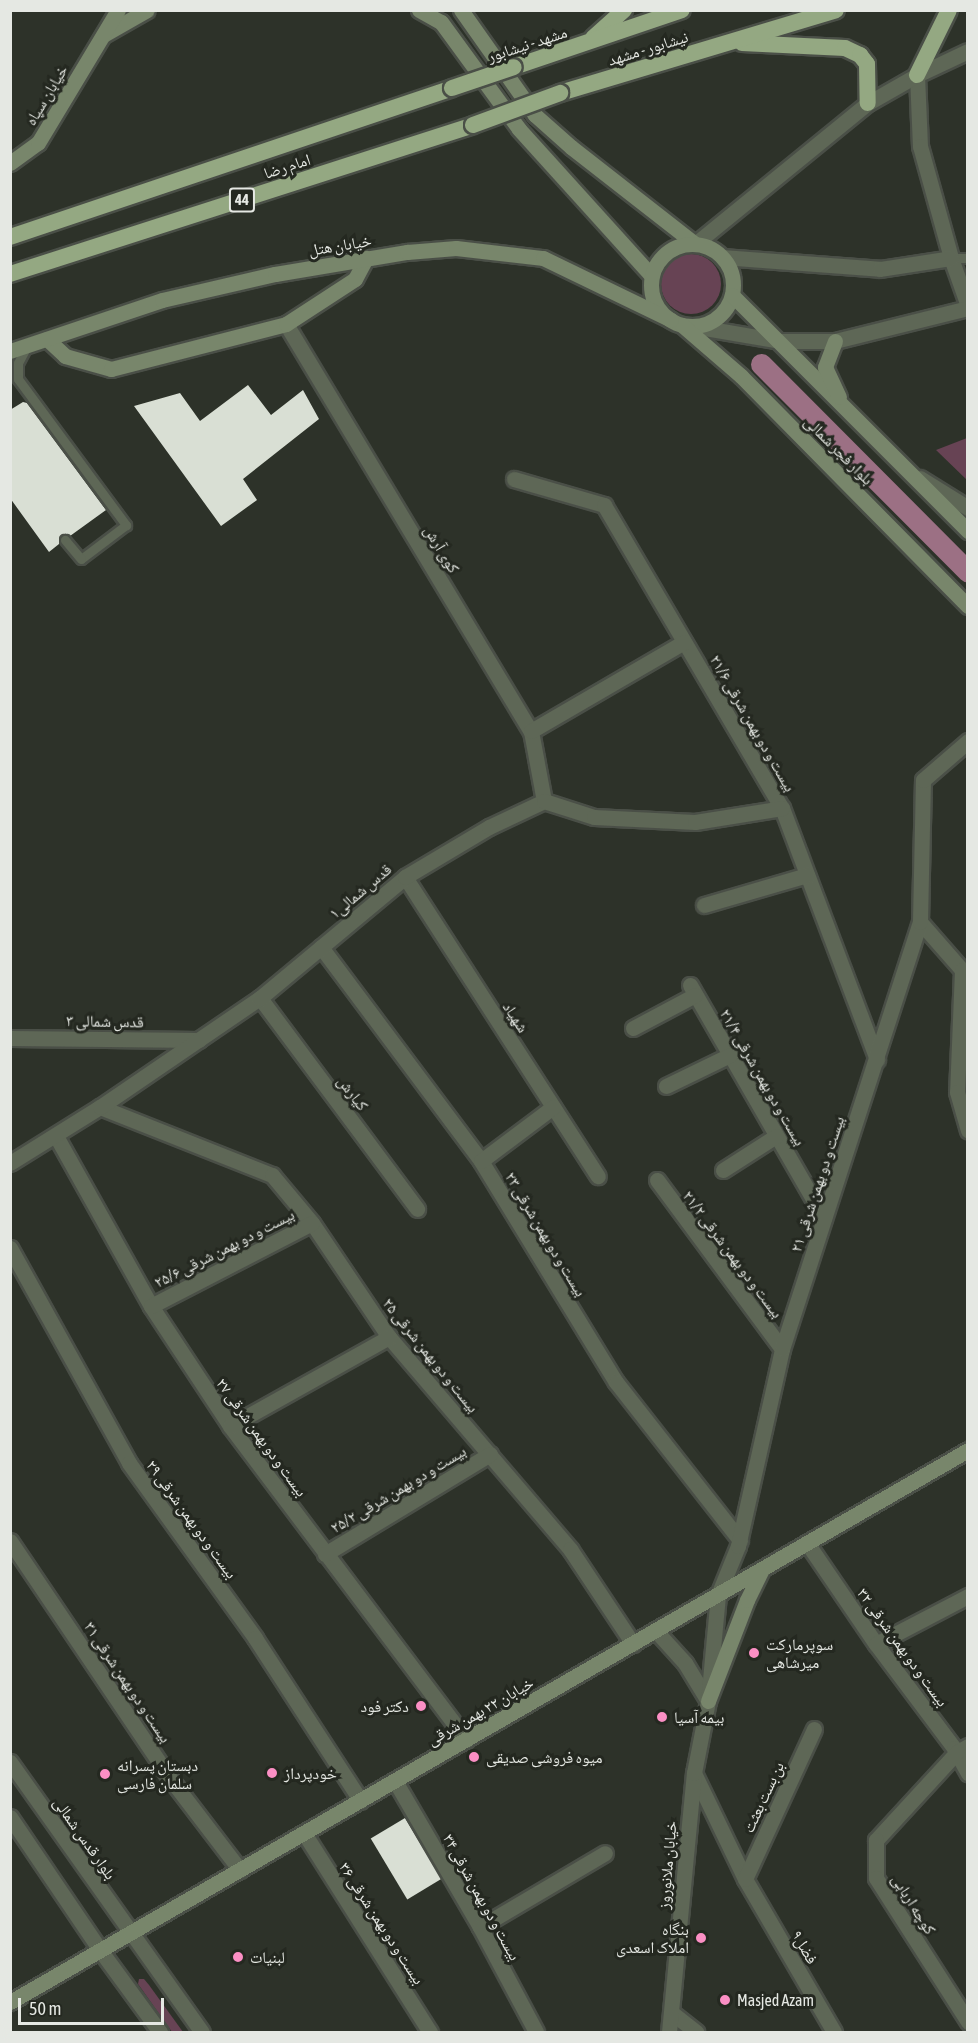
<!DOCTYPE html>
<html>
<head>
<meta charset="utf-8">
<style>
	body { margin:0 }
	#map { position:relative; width:978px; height:2043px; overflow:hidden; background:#2d3229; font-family:"Asap Condensed","Noto Naskh Arabic",sans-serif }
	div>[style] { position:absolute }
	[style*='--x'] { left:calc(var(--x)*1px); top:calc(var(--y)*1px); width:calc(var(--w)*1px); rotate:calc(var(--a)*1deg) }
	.green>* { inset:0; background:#674354 }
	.round { border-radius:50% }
	.canal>* { height:21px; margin:-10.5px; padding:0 10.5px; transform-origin:10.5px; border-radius:10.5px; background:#9c7084 }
	.building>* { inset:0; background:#d9dfd4; transform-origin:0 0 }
	.roads { filter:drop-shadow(2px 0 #4a4f47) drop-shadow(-2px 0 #4a4f47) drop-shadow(0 2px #4a4f47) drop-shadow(0 -2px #4a4f47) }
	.service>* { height:9px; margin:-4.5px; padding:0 4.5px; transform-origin:4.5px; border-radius:4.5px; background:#5e6756 }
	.minor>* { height:15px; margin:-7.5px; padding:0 7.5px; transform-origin:7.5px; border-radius:7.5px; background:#5e6756 }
	.tertiary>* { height:15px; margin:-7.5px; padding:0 7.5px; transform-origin:7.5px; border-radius:7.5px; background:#5e6756 }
	.secondary>* { height:15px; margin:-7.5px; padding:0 7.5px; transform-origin:7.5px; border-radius:7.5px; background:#78866b }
	.secondary>.ring { margin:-7.5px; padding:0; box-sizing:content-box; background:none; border:15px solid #78866b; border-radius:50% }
	.trunk>* { height:16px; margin:-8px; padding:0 8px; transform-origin:8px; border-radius:8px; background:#94a882 }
	.bridges { filter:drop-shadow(2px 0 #4a4f47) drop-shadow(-2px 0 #4a4f47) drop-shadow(0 2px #4a4f47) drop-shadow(0 -2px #4a4f47) }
	.trunk-bridge>* { height:16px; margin:-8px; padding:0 8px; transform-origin:8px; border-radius:8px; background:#94a882 }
	.dots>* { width:16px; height:16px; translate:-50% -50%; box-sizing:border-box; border:3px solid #242820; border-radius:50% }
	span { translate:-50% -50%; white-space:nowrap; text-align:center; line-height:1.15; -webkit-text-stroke:6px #242820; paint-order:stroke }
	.shield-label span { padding:2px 4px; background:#242820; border:2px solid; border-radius:4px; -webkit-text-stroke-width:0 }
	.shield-label { font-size:15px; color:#e5e8e3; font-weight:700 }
	.street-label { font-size:16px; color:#e5e8e3 }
	.poi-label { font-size:16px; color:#e5e8e3 }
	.left { translate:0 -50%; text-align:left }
	.right { translate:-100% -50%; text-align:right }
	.frame { position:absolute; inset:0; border:12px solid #e5e8e3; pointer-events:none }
	.scale { position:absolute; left:18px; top:1998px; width:146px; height:27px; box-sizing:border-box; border:3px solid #e5e8e3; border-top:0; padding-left:8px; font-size:18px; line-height:21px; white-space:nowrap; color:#e5e8e3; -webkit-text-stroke:4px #242820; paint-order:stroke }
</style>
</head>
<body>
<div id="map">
	<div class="green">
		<div class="round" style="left:661px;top:254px;width:60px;height:60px"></div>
		<div style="clip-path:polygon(967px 438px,967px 480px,936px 450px)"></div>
		<div style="clip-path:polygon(139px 1979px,144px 1979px,149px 1985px,183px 2032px,172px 2032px,138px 1984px)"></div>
	</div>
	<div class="canal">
		<div style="--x:761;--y:364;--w:293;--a:45.1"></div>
	</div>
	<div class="building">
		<div style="clip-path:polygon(248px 385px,271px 415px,303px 390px,319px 419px,243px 479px,257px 500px,221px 526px,134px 406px,180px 393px,200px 421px)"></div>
		<div style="clip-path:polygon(23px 402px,27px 403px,106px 510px,70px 536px,61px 535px,59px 544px,49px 552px,10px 498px,10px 410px)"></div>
		<div style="left:405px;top:1818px;width:71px;height:40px;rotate:59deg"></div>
	</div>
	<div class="roads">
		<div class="service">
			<div style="--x:951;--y:258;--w:17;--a:0"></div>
			<div style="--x:27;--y:346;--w:19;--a:118"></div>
			<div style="--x:18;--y:363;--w:16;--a:90"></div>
			<div style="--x:18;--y:379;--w:182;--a:53.5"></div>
			<div style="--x:126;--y:525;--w:56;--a:142.9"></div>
			<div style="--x:81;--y:559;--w:25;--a:-130"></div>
		</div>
		<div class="minor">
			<div style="--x:286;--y:324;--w:475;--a:59"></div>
			<div style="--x:531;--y:731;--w:71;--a:79.5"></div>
			<div style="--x:514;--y:479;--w:94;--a:16.1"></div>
			<div style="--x:604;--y:505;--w:351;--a:59.6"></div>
			<div style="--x:782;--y:808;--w:269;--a:69.3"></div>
			<div style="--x:531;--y:731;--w:177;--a:-30.2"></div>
			<div style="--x:405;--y:877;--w:356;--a:57.2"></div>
			<div style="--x:704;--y:905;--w:107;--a:-16.2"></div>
			<div style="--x:920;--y:922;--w:64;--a:48.8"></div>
			<div style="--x:962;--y:970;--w:122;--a:92.3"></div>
			<div style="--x:957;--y:1092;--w:40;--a:74"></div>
			<div style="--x:321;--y:947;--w:267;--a:53.2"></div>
			<div style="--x:481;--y:1161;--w:259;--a:58.6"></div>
			<div style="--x:616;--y:1382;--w:201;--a:51.9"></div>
			<div style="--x:690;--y:985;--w:269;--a:60.1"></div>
			<div style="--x:260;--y:998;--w:263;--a:53.3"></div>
			<div style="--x:633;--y:1028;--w:70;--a:-28"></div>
			<div style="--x:666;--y:1086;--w:71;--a:-25.8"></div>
			<div style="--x:100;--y:1107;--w:185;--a:21.6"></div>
			<div style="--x:272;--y:1175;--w:62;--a:50.2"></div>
			<div style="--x:312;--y:1223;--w:138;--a:56"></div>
			<div style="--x:389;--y:1337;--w:279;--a:49.5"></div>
			<div style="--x:570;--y:1549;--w:114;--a:56.4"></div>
			<div style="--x:56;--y:1136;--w:195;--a:60.8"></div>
			<div style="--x:151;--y:1306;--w:144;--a:56.6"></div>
			<div style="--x:230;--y:1426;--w:393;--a:53"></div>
			<div style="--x:481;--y:1161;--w:90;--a:-36.9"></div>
			<div style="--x:723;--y:1170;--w:63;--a:-32.7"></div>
			<div style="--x:657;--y:1180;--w:210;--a:53.5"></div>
			<div style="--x:10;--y:1248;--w:246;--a:61"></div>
			<div style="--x:129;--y:1463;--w:216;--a:54.2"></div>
			<div style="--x:255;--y:1638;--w:194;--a:57"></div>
			<div style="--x:151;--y:1306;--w:181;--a:-27.3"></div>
			<div style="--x:230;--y:1426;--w:182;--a:-29.2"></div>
			<div style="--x:807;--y:1543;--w:122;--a:55.7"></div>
			<div style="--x:876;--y:1644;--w:130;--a:53.1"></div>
			<div style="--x:954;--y:1748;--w:29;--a:61"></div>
			<div style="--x:325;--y:1554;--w:193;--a:-31.2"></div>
			<div style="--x:876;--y:1644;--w:104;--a:-27.6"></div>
			<div style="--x:968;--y:1746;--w:13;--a:151"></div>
			<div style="--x:957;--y:1752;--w:120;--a:132.6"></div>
			<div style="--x:876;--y:1840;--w:38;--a:90"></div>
			<div style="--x:876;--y:1878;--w:171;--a:57.4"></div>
			<div style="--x:694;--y:1773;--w:118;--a:64.3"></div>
			<div style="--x:745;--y:1879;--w:177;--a:59.8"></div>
			<div style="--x:304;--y:1833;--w:236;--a:57.7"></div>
			<div style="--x:745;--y:1879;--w:165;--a:-65.3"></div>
			<div style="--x:480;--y:1927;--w:145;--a:-30.6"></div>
			<div style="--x:672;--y:2013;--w:31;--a:38"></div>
		</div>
		<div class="tertiary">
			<div style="--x:917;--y:75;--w:71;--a:87.6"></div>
			<div style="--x:920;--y:146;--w:116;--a:74.5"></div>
			<div style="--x:951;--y:258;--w:51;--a:70.5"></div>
			<div style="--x:695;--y:244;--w:223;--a:-39.2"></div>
			<div style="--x:868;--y:103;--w:56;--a:-29.7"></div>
			<div style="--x:917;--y:75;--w:56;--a:-25.2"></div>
			<div style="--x:722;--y:257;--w:158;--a:4.3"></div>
			<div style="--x:880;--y:269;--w:72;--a:-8.8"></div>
			<div style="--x:693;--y:326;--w:88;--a:9.8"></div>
			<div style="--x:780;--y:341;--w:55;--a:0"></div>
			<div style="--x:835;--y:341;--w:137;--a:-13.9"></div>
			<div style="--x:920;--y:478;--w:57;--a:32"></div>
			<div style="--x:10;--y:1038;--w:189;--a:0.6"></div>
			<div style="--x:10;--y:1163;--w:106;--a:-31.9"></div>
			<div style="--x:100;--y:1107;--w:194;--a:-34.3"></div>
			<div style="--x:260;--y:998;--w:189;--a:-39.8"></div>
			<div style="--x:405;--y:877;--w:98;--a:-30.8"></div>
			<div style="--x:489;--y:827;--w:61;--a:-25.3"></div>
			<div style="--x:544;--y:801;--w:52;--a:17.7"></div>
			<div style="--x:594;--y:817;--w:101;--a:2.8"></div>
			<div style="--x:695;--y:822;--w:88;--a:-9.1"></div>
			<div style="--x:10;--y:1541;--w:290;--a:56"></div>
			<div style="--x:172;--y:1781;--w:112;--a:52.6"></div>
			<div style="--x:656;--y:1631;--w:43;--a:47.8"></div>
			<div style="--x:685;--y:1663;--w:44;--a:58.8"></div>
			<div style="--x:10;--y:1762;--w:331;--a:54.6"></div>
			<div style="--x:395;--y:1781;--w:169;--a:59.8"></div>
			<div style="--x:480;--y:1927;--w:119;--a:61.9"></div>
			<div style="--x:10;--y:1817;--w:161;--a:55.9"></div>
			<div style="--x:100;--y:1950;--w:102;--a:53.8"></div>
			<div style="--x:669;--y:2032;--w:260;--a:-84.5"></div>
			<div style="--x:694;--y:1773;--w:73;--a:-79"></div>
			<div style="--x:708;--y:1701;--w:106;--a:-84.6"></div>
			<div style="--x:718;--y:1595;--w:53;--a:-67.8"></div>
			<div style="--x:738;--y:1546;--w:202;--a:-77.4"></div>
			<div style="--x:782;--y:1349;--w:449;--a:-72.1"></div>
			<div style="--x:920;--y:922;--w:142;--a:-88.8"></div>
			<div style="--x:923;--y:780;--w:60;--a:-40.9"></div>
		</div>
		<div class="secondary">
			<div style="--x:419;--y:10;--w:25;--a:29"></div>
			<div style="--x:441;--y:22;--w:132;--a:53.9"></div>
			<div style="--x:519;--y:129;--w:198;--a:47.9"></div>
			<div style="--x:461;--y:10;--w:128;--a:54.8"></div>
			<div style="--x:535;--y:115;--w:48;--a:41.6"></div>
			<div style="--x:571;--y:147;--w:157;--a:38"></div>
			<div style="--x:105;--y:34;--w:48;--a:-29.7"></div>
			<div style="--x:10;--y:163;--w:34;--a:-36"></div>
			<div style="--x:38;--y:143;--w:155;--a:-59"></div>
			<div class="ring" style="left:651px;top:244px;width:67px;height:67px"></div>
			<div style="--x:732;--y:295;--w:334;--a:45"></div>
			<div style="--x:682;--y:325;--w:78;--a:40.8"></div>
			<div style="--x:741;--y:376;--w:323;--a:45.4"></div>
			<div style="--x:47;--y:339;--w:25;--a:43"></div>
			<div style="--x:65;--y:356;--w:48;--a:15.8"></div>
			<div style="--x:111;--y:369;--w:181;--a:-14.4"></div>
			<div style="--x:286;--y:324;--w:82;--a:-33.1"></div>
			<div style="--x:355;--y:279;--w:24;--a:-62"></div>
			<div style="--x:835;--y:341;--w:28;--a:111"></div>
			<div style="--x:825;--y:367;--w:33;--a:65"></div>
			<div style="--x:10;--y:351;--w:160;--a:-18.5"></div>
			<div style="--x:162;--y:300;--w:116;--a:-13"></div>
			<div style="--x:275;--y:274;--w:134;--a:-9.5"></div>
			<div style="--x:407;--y:252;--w:49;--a:-4.7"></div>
			<div style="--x:456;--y:248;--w:88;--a:6.6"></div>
			<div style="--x:543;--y:258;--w:142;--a:25.8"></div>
			<div style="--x:708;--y:1701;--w:108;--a:-68.9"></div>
			<div style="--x:747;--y:1600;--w:34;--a:-64"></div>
			<div style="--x:10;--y:2002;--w:1106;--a:-29.95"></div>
		</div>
		<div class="trunk">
			<div style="--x:593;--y:38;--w:42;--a:-42.1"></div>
			<div style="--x:742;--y:43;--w:103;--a:2.8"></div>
			<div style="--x:845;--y:48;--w:17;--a:25"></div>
			<div style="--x:860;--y:55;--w:11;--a:52"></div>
			<div style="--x:867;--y:64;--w:39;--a:89"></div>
			<div style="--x:514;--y:67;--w:177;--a:-18.7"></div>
			<div style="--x:917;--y:75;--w:72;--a:-63.8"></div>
			<div style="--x:560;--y:93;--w:288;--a:-16.7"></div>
			<div style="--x:10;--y:237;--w:466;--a:-18.6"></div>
			<div style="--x:10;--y:274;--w:486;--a:-17.8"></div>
		</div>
	</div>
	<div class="bridges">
		<div class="trunk-bridge">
			<div style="--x:452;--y:88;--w:65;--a:-18.7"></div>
			<div style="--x:473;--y:125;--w:93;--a:-20.2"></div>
		</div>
	</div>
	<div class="dots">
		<div style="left:754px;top:1653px;background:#fb8fc4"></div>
		<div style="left:421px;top:1706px;background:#fb8fc4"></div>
		<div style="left:662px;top:1717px;background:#fb8fc4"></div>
		<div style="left:474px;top:1757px;background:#fb8fc4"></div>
		<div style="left:272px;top:1773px;background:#fb8fc4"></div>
		<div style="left:105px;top:1774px;background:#fb8fc4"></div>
		<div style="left:701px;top:1938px;background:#fb8fc4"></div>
		<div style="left:238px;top:1957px;background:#fb8fc4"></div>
		<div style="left:725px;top:2000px;background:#fb8fc4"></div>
	</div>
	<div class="shield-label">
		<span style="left:242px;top:200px">44</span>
	</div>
	<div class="street-label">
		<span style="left:527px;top:44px;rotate:-18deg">مشهد - نیشابور</span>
		<span style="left:648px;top:48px;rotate:-17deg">نیشابور - مشهد</span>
		<span style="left:46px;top:95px;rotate:-59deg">خیابان سپاه</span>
		<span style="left:287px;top:166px;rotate:-18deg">امام رضا</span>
		<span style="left:340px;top:245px;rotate:-9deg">خیابان هتل</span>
		<span style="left:839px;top:450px;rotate:45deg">بلوار فجر شمالی</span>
		<span style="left:442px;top:549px;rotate:59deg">کوی آرش</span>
		<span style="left:753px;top:723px;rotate:60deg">بیست و دو بهمن شرقی ۲۱/۶</span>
		<span style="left:360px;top:891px;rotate:-40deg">قدس شمالی۱</span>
		<span style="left:516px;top:1017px;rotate:57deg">شهیاد</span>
		<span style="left:105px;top:1021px;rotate:1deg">قدس شمالی ۳</span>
		<span style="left:763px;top:1077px;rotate:60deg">بیست و دو بهمن شرقی ۲۱/۴</span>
		<span style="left:353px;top:1093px;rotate:53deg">کیارش</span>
		<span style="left:817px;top:1184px;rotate:-72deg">بیست و دو بهمن شرقی ۲۱</span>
		<span style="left:546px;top:1234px;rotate:59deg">بیست و دو بهمن شرقی ۲۳</span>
		<span style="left:224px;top:1248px;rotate:-27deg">بیست و دو بهمن شرقی ۲۵/۶</span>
		<span style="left:733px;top:1254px;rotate:53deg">بیست و دو بهمن شرقی ۲۱/۲</span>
		<span style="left:431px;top:1355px;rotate:51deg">بیست و دو بهمن شرقی ۲۵</span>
		<span style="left:262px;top:1437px;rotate:54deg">بیست و دو بهمن شرقی ۲۷</span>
		<span style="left:398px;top:1489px;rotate:-31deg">بیست و دو بهمن شرقی ۲۵/۲</span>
		<span style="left:192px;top:1519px;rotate:54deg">بیست و دو بهمن شرقی ۲۹</span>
		<span style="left:903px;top:1647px;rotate:54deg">بیست و دو بهمن شرقی ۳۲</span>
		<span style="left:128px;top:1682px;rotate:56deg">بیست و دو بهمن شرقی ۳۱</span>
		<span style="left:480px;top:1711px;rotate:-30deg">خیابان ۲۲ بهمن شرقی</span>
		<span style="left:763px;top:1797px;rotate:-65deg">بن بست بعثت</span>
		<span style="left:85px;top:1838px;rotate:55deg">بلوار قدس شمالی</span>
		<span style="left:667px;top:1865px;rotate:-85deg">خیابان ملانوروز</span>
		<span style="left:482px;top:1897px;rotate:61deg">بیست و دو بهمن شرقی ۳۴</span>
		<span style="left:914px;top:1904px;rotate:58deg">کوچه اربابی</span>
		<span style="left:382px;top:1923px;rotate:57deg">بیست و دو بهمن شرقی ۳۶</span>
		<span style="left:805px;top:1947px;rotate:60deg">فضل۹</span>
	</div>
	<div class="poi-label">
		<span class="left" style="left:766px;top:1653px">سوپرمارکت<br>میرشاهی</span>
		<span class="right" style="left:409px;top:1706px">دکتر فود</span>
		<span class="left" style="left:674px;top:1717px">بیمه آسیا</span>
		<span class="left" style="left:486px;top:1757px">میوه فروشی صدیقی</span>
		<span class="left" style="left:117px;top:1774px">دبستان پسرانه<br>سلمان فارسی</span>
		<span class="left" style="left:284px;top:1773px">خودپرداز</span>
		<span class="right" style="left:689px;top:1938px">بنگاه<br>املاک اسعدی</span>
		<span class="left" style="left:250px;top:1957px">لبنیات</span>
		<span class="left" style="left:737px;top:2000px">Masjed Azam</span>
	</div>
	<div class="frame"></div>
	<div class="scale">50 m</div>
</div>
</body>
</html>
